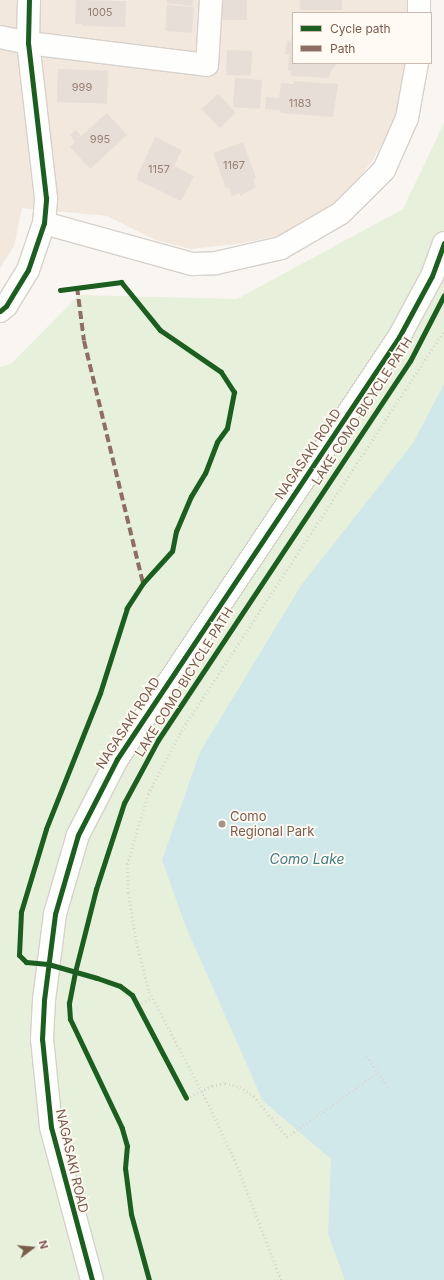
<!DOCTYPE html>
<html>
<head>
<meta charset="utf-8">
<style>
	body { margin:0 }
	#map { position:relative; width:444px; height:1280px; overflow:hidden; background:#f9f5f0; font-family:Inter,sans-serif }
	div>[style] { position:absolute }
	[style*='--x'] { left:calc(var(--x)*1px); top:calc(var(--y)*1px); width:calc(var(--w)*1px); rotate:calc(var(--a)*1deg) }
	.residential>* { inset:0; background:#f2e8de }
	.green>* { inset:0; background:#e7f0db }
	.water>* { inset:0; background:#d0e8ea }
	.building>* { inset:0; background:#e6ded7; transform-origin:0 0 }
	.path>* { height:2.5px; margin-top:-1.25px; transform-origin:0; background:repeating-linear-gradient(90deg,#dcd5d0 0 1px,transparent 0 4px) }
	.roads { filter:drop-shadow(1px 0 #d7d1cb) drop-shadow(-1px 0 #d7d1cb) drop-shadow(0 1px #d7d1cb) drop-shadow(0 -1px #d7d1cb) }
	.minor>* { height:22px; margin:-11px; padding:0 11px; transform-origin:11px; border-radius:11px; background:#fefefd }
	.quiet>* { height:4px; margin-top:-2px; transform-origin:0; background:repeating-linear-gradient(90deg,#8d6e63 0 8px,transparent 0 12px) }
	.cycleway>* { height:5px; margin:-2.5px; padding:0 2.5px; transform-origin:2.5px; border-radius:2.5px; background:#1b5e20 }
	.dots>* { width:11px; height:11px; translate:-50% -50%; box-sizing:border-box; border:2px solid #fffaf3; border-radius:50% }
	span { translate:-50% -50%; white-space:nowrap; text-align:center; line-height:1.15; -webkit-text-stroke:3.5px #fffaf3; paint-order:stroke }
	.number-label { font-size:11px; color:#977e72 }
	.number-label span { -webkit-text-stroke-width:0 }
	.street-label { font-size:13px; color:#7a5c4d }
	.poi-label { font-size:13px; color:#7a5c4d }
	.left { translate:0 -50%; text-align:left }
	.water-label { font-size:14px; color:#437c86; font-style:italic }
	.legend { position:absolute; left:292px; top:12px; width:140px; height:52px; box-sizing:border-box; background:#fffaf3; border:1px solid #cabbb1; margin:0; padding:5px 7px; list-style:none; font-size:12px; color:#7a5c4d }
	.legend li { display:flex; align-items:center; gap:8px; height:20px }
	.legend b { width:20px; border:1px solid #cabbb1 }
	.north { position:absolute; left:12px; top:1228px; width:40px; height:40px; -webkit-text-stroke:3px #fffaf3; paint-order:stroke; rotate:74deg; font-size:11px; font-weight:700; line-height:16px; text-align:center; color:#7a5c4d }
	.north::after { content:''; display:block; margin:auto; width:14px; height:18px; background:#7a5c4d; clip-path:polygon(50% 0,100% 100%,50% 72%,0 100%) }
</style>
</head>
<body>
<div id="map">
	<div class="residential">
		<div style="clip-path:polygon(0 0,409px 0,409px 13px,293px 13px,293px 63px,408px 63px,402px 106px,373px 160px,356px 181px,335px 202px,281px 235px,244px 243px,191px 249px,155px 240px,107px 216px,22px 208px,14px 246px,0 268px)"></div>
	</div>
	<div class="green">
		<div style="clip-path:polygon(444px 123px,444px 1280px,0 1280px,0 367px,11px 364px,79px 295px,237px 299px,403px 209px)"></div>
	</div>
	<div class="water">
		<div style="clip-path:polygon(444px 384px,444px 1280px,345px 1280px,328px 1234px,331px 1159px,263px 1101px,186px 927px,162px 860px,200px 752px,302px 584px,413px 443px)"></div>
	</div>
	<div class="building">
		<div style="clip-path:polygon(76px 0,126px 1px,125px 27px,82px 26px,82px 24px,75px 24px)"></div>
		<div style="clip-path:polygon(167px 0,193px 0,192px 6px,167px 3px)"></div>
		<div style="left:218px;top:0;width:29px;height:20px"></div>
		<div style="left:300px;top:0;width:42px;height:10px"></div>
		<div style="left:167px;top:5px;width:27px;height:26px;rotate:4deg"></div>
		<div style="clip-path:polygon(292px 34px,293px 63px,337px 63px,330px 73px,329px 78px,291px 76px,291px 71px,288px 71px,289px 54px,285px 54px,287px 40px,291px 41px)"></div>
		<div style="left:227px;top:50px;width:25px;height:25px;rotate:2deg"></div>
		<div style="left:58px;top:69px;width:50px;height:33px;rotate:2deg"></div>
		<div style="left:235px;top:78px;width:27px;height:29px;rotate:4deg"></div>
		<div style="clip-path:polygon(294px 81px,338px 84px,333px 117px,282px 113px,279px 110px,265px 109px,266px 97px,279px 98px,281px 83px,294px 84px)"></div>
		<div style="left:218px;top:94px;width:26px;height:22px;rotate:47deg"></div>
		<div style="clip-path:polygon(107px 113px,127px 135px,90px 169px,70px 147px,75px 142px,70px 135px,76px 130px,81px 136px)"></div>
		<div style="clip-path:polygon(155px 137px,182px 150px,174px 166px,194px 176px,181px 201px,136px 179px)"></div>
		<div style="clip-path:polygon(243px 142px,256px 178px,253px 179px,256px 187px,240px 196px,240px 193px,232px 196px,229px 187px,226px 188px,213px 153px)"></div>
	</div>
	<div class="path">
		<div style="--x:138;--y:1005;--w:16;--a:-27"></div>
		<div style="--x:367;--y:1056;--w:40;--a:56"></div>
		<div style="--x:186;--y:1098;--w:29;--a:-25"></div>
		<div style="--x:212;--y:1086;--w:13;--a:-13"></div>
		<div style="--x:225;--y:1083;--w:16;--a:15"></div>
		<div style="--x:240;--y:1087;--w:17;--a:33"></div>
		<div style="--x:254;--y:1096;--w:53;--a:51.2"></div>
		<div style="--x:287;--y:1137;--w:110;--a:-35.4"></div>
		<div style="--x:281;--y:1280;--w:124;--a:-111.2"></div>
		<div style="--x:236;--y:1164;--w:64;--a:-115"></div>
		<div style="--x:209;--y:1106;--w:131;--a:-117.7"></div>
		<div style="--x:148;--y:990;--w:50;--a:-103.8"></div>
		<div style="--x:136;--y:941;--w:49;--a:-99.5"></div>
		<div style="--x:128;--y:893;--w:29;--a:-92"></div>
		<div style="--x:127;--y:864;--w:73;--a:-73.3"></div>
		<div style="--x:148;--y:794;--w:71;--a:-62.4"></div>
		<div style="--x:181;--y:731;--w:480;--a:-56.7"></div>
	</div>
	<div class="roads">
		<div class="minor">
			<div style="--x:419;--y:13;--w:13;--a:-90"></div>
			<div style="--x:0;--y:37;--w:29;--a:12"></div>
			<div style="--x:28;--y:43;--w:180;--a:7"></div>
			<div style="--x:207;--y:65;--w:65;--a:-86.5"></div>
			<div style="--x:44;--y:223;--w:154;--a:15.5"></div>
			<div style="--x:192;--y:264;--w:24;--a:-2"></div>
			<div style="--x:216;--y:263;--w:67;--a:-13"></div>
			<div style="--x:281;--y:248;--w:69;--a:-30.3"></div>
			<div style="--x:341;--y:213;--w:61;--a:-45"></div>
			<div style="--x:384;--y:170;--w:57;--a:-66.1"></div>
			<div style="--x:407;--y:118;--w:56;--a:-79.7"></div>
			<div style="--x:0;--y:311;--w:8;--a:-40"></div>
			<div style="--x:6;--y:306;--w:42;--a:-58.6"></div>
			<div style="--x:28;--y:270;--w:50;--a:-71.2"></div>
			<div style="--x:44;--y:223;--w:25;--a:-85"></div>
			<div style="--x:46;--y:198;--w:156;--a:-96.6"></div>
			<div style="--x:28;--y:43;--w:43;--a:-88.7"></div>
			<div style="--x:92;--y:1280;--w:158;--a:-105"></div>
			<div style="--x:51;--y:1127;--w:88;--a:-95.8"></div>
			<div style="--x:42;--y:1039;--w:39;--a:-87"></div>
			<div style="--x:44;--y:1000;--w:87;--a:-82.7"></div>
			<div style="--x:55;--y:914;--w:82;--a:-73.8"></div>
			<div style="--x:78;--y:835;--w:85;--a:-62.8"></div>
			<div style="--x:117;--y:759;--w:508;--a:-56.25"></div>
			<div style="--x:399;--y:337;--w:69;--a:-61.6"></div>
			<div style="--x:432;--y:276;--w:35;--a:-70"></div>
		</div>
	</div>
	<div class="quiet">
		<div style="--x:77;--y:287;--w:54;--a:82.6"></div>
		<div style="--x:84;--y:341;--w:249;--a:76.3"></div>
	</div>
	<div class="cycleway">
		<div style="--x:60;--y:290;--w:62;--a:-7.5"></div>
		<div style="--x:121;--y:282;--w:62;--a:50.9"></div>
		<div style="--x:160;--y:330;--w:74;--a:34.5"></div>
		<div style="--x:221;--y:372;--w:24;--a:57"></div>
		<div style="--x:234;--y:392;--w:37;--a:101"></div>
		<div style="--x:227;--y:428;--w:17;--a:126"></div>
		<div style="--x:217;--y:442;--w:33;--a:111"></div>
		<div style="--x:205;--y:473;--w:27;--a:121"></div>
		<div style="--x:191;--y:496;--w:38;--a:113"></div>
		<div style="--x:176;--y:531;--w:20;--a:101"></div>
		<div style="--x:172;--y:551;--w:43;--a:132.2"></div>
		<div style="--x:143;--y:583;--w:30;--a:123"></div>
		<div style="--x:127;--y:608;--w:89;--a:107.6"></div>
		<div style="--x:100;--y:693;--w:146;--a:111.7"></div>
		<div style="--x:46;--y:829;--w:87;--a:106.8"></div>
		<div style="--x:21;--y:912;--w:43;--a:92.7"></div>
		<div style="--x:19;--y:955;--w:10;--a:45"></div>
		<div style="--x:26;--y:962;--w:22;--a:5"></div>
		<div style="--x:48;--y:964;--w:51;--a:15.9"></div>
		<div style="--x:97;--y:978;--w:24;--a:19"></div>
		<div style="--x:120;--y:986;--w:15;--a:37"></div>
		<div style="--x:132;--y:995;--w:116;--a:62.3"></div>
		<div style="--x:0;--y:311;--w:8;--a:-40"></div>
		<div style="--x:6;--y:306;--w:42;--a:-58.6"></div>
		<div style="--x:28;--y:270;--w:50;--a:-71.2"></div>
		<div style="--x:44;--y:223;--w:25;--a:-85"></div>
		<div style="--x:46;--y:198;--w:156;--a:-96.6"></div>
		<div style="--x:28;--y:43;--w:43;--a:-88.7"></div>
		<div style="--x:92;--y:1280;--w:158;--a:-105"></div>
		<div style="--x:51;--y:1127;--w:88;--a:-95.8"></div>
		<div style="--x:42;--y:1039;--w:39;--a:-87"></div>
		<div style="--x:44;--y:1000;--w:87;--a:-82.7"></div>
		<div style="--x:55;--y:914;--w:82;--a:-73.8"></div>
		<div style="--x:78;--y:835;--w:85;--a:-62.8"></div>
		<div style="--x:117;--y:759;--w:508;--a:-56.25"></div>
		<div style="--x:399;--y:337;--w:69;--a:-61.6"></div>
		<div style="--x:432;--y:276;--w:35;--a:-70"></div>
		<div style="--x:149;--y:1280;--w:68;--a:-105.3"></div>
		<div style="--x:131;--y:1214;--w:46;--a:-97.4"></div>
		<div style="--x:125;--y:1168;--w:22;--a:-85"></div>
		<div style="--x:127;--y:1146;--w:19;--a:-106"></div>
		<div style="--x:122;--y:1128;--w:121;--a:-115.5"></div>
		<div style="--x:70;--y:1019;--w:16;--a:-94"></div>
		<div style="--x:69;--y:1003;--w:32;--a:-79"></div>
		<div style="--x:75;--y:972;--w:86;--a:-75.8"></div>
		<div style="--x:96;--y:889;--w:90;--a:-72"></div>
		<div style="--x:124;--y:803;--w:72;--a:-61.6"></div>
		<div style="--x:158;--y:740;--w:455;--a:-56.4"></div>
		<div style="--x:410;--y:361;--w:74;--a:-62.7"></div>
	</div>
	<div class="dots">
		<div style="left:222px;top:824px;background:#a69286"></div>
	</div>
	<div class="number-label">
		<span style="left:100px;top:12px">1005</span>
		<span style="left:82px;top:87px">999</span>
		<span style="left:300px;top:103px">1183</span>
		<span style="left:100px;top:139px">995</span>
		<span style="left:234px;top:165px">1167</span>
		<span style="left:159px;top:169px">1157</span>
	</div>
	<div class="street-label">
		<span style="left:362px;top:411px;rotate:-57deg">LAKE COMO BICYCLE PATH</span>
		<span style="left:308px;top:454px;rotate:-56deg">NAGASAKI ROAD</span>
		<span style="left:184px;top:682px;rotate:-58deg">LAKE COMO BICYCLE PATH</span>
		<span style="left:128px;top:723px;rotate:-57deg">NAGASAKI ROAD</span>
		<span style="left:72px;top:1161px;rotate:77deg">NAGASAKI ROAD</span>
	</div>
	<div class="poi-label">
		<span class="left" style="left:230px;top:824px">Como<br>Regional Park</span>
	</div>
	<div class="water-label">
		<span style="left:307px;top:859px">Como Lake</span>
	</div>
	<ul class="legend">
	<li><b style="height:5px;background:#1b5e20"></b>Cycle path</li>
	<li><b style="height:5px;background:#8d6e63"></b>Path</li>
	</ul>
	<div class="north">N</div>
</div>
</body>
</html>
